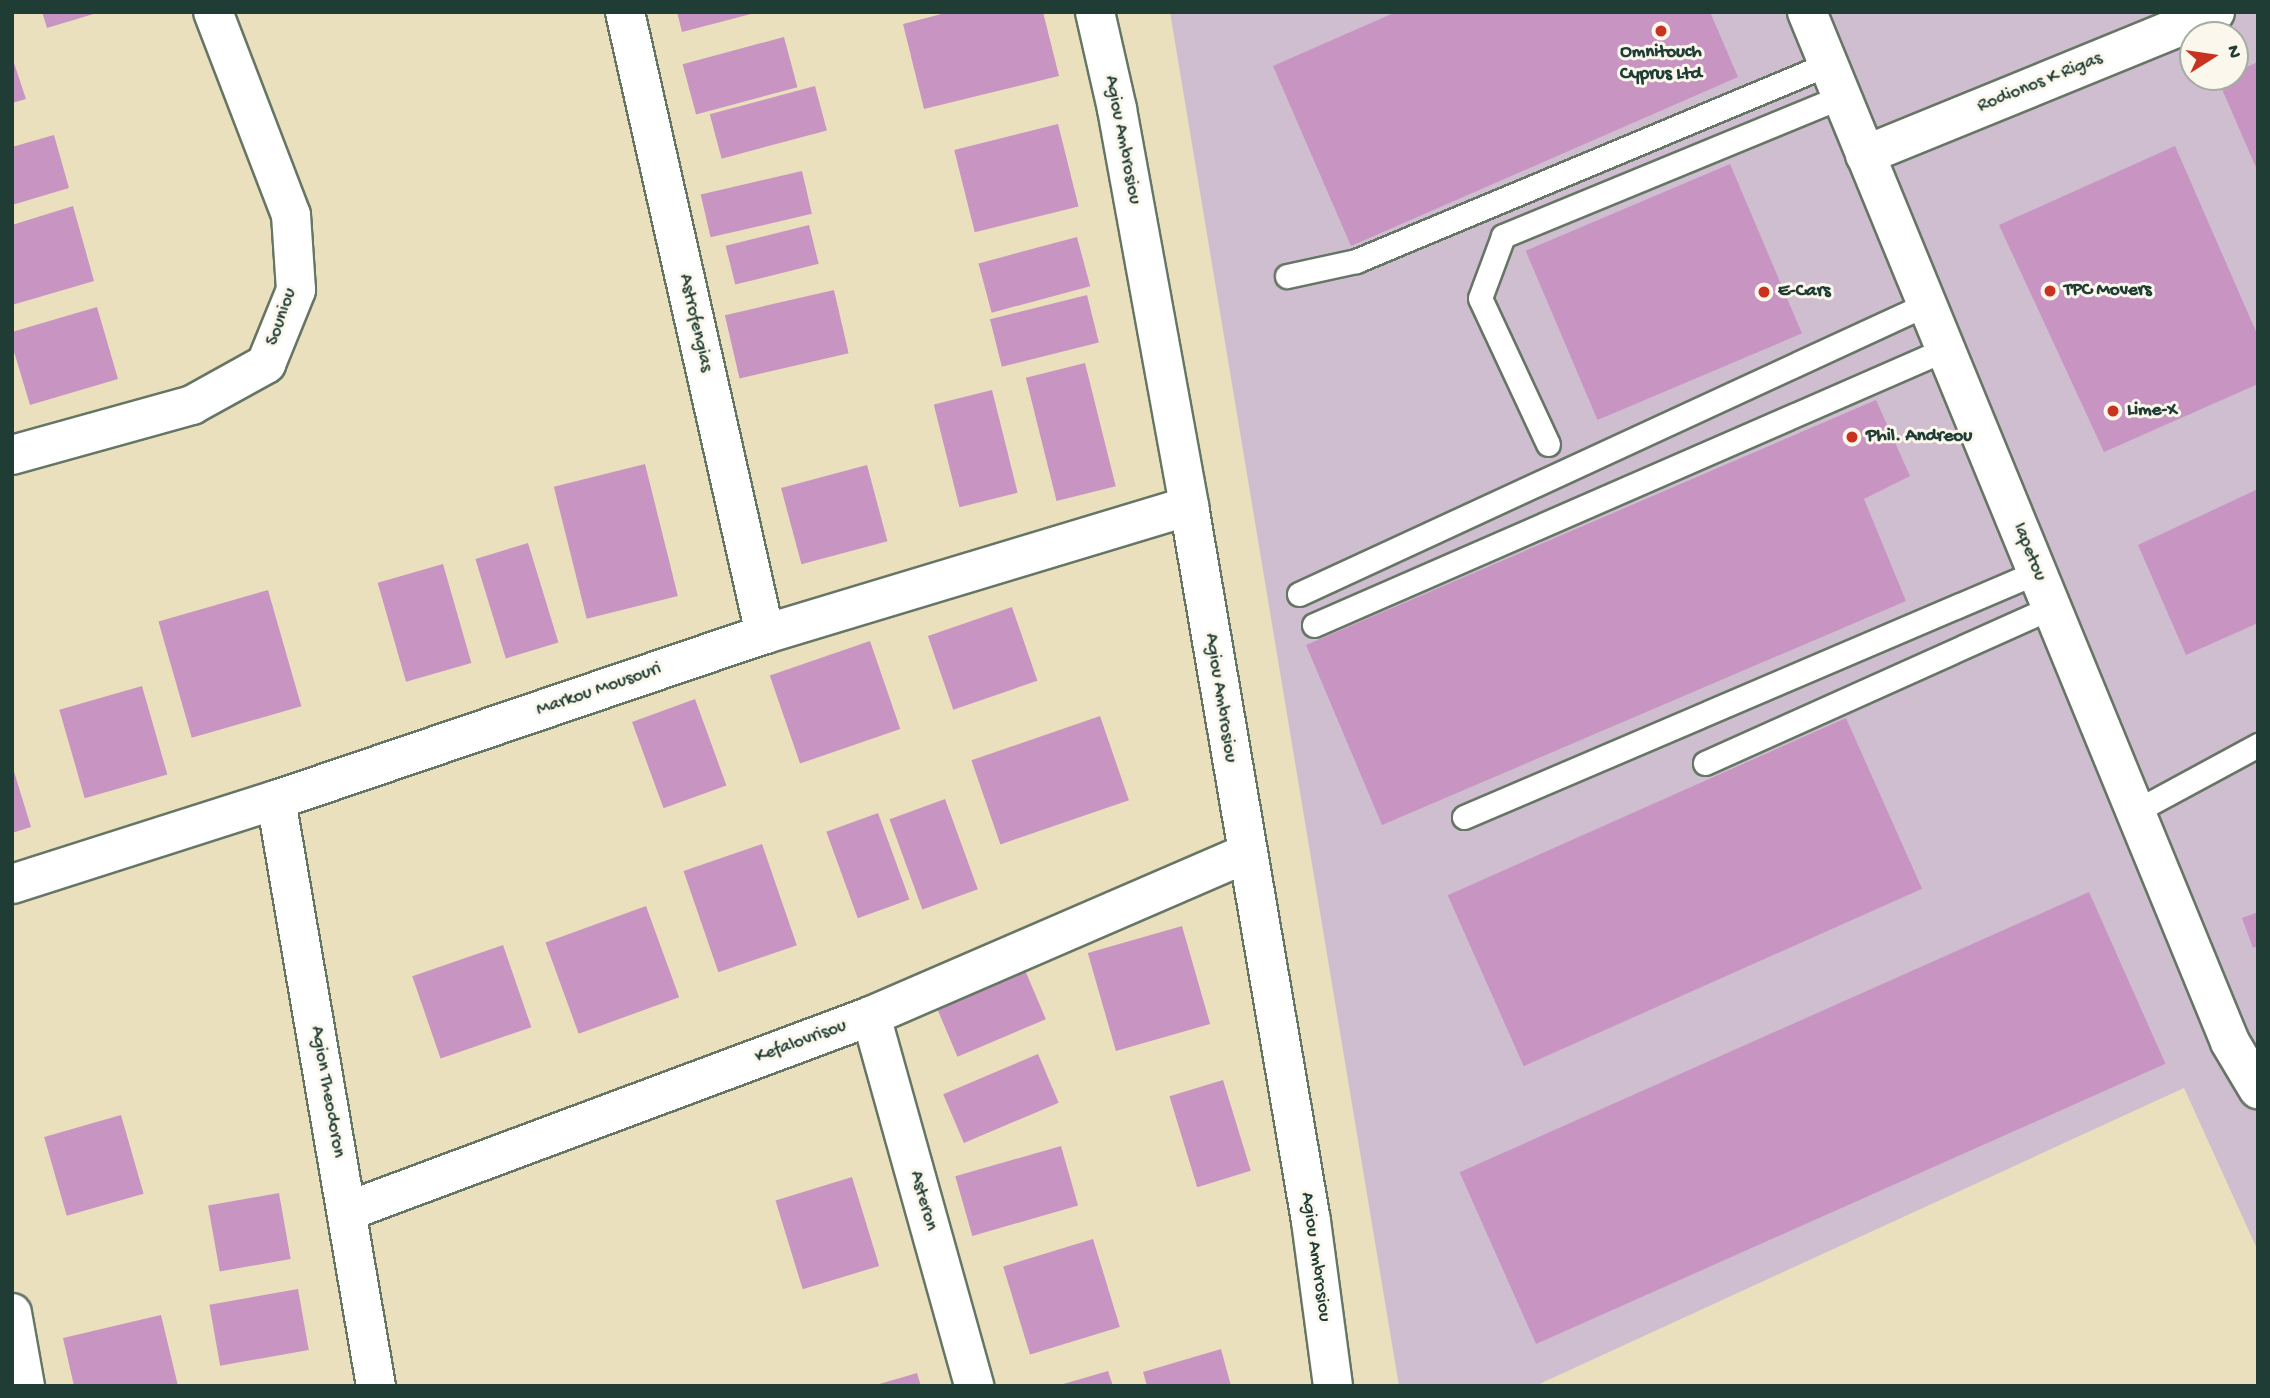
<!DOCTYPE html>
<html>
<head>
<meta charset="utf-8">
<style>
	body { margin:0 }
	#map { position:relative; width:2270px; height:1398px; overflow:hidden; background:#ebe0bd; font-family:"Gochi Hand",sans-serif }
	div>[style] { position:absolute }
	[style*='--x'] { left:calc(var(--x)*1px); top:calc(var(--y)*1px); width:calc(var(--w)*1px); rotate:calc(var(--a)*1deg) }
	.industrial>* { inset:0; background:#cfbdd0 }
	.building>* { inset:0; background:#c895c2; transform-origin:0 0 }
	.roads { filter:drop-shadow(2px 0 #667664) drop-shadow(-2px 0 #667664) drop-shadow(0 2px #667664) drop-shadow(0 -2px #667664) }
	.lane>* { height:23px; margin:-11.5px; padding:0 11.5px; transform-origin:11.5px; border-radius:11.5px; background:#fff }
	.street>* { height:38px; margin:-19px; padding:0 19px; transform-origin:19px; border-radius:19px; background:#fff }
	.dots>* { width:19px; height:19px; translate:-50% -50%; box-sizing:border-box; border:4px solid #fbf7ec; border-radius:50% }
	span { translate:-50% -50%; white-space:nowrap; text-align:center; line-height:1.15; -webkit-text-stroke:6px #fbf7ec; paint-order:stroke }
	.poi-label { font-size:19px; color:#1f3d34; font-weight:700 }
	.left { translate:0 -50%; text-align:left }
	.street-label { font-size:19px; color:#1f3d34 }
	.frame { position:absolute; inset:0; border:14px solid #1f3d34; pointer-events:none }
	.north { position:absolute; left:2179px; top:21px; width:70px; height:70px; box-sizing:border-box; background:#fbf7ec; border:2px solid #a3ada2; border-radius:50%; rotate:78deg; font-size:19px; font-weight:700; line-height:28px; text-align:center; color:#1f3d34 }
	.north::after { content:''; display:block; margin:auto; width:24px; height:32px; background:#c8321e; clip-path:polygon(50% 0,100% 100%,50% 72%,0 100%) }
</style>
</head>
<body>
<div id="map">
	<div class="industrial">
		<div style="clip-path:polygon(evenodd,1170px 12px,2258px 12px,2258px 1251px,2184px 1088px,1535px 1386px,1399px 1386px,1170px 12px,2193px 35px,2235px 35px,2235px 77px,2193px 77px,2193px 35px)"></div>
	</div>
	<div class="building">
		<div style="clip-path:polygon(42px 12px,97px 12px,97px 13px,47px 28px)"></div>
		<div style="clip-path:polygon(677px 12px,755px 12px,755px 13px,682px 32px)"></div>
		<div style="clip-path:polygon(949px 12px,1043px 12px,1059px 76px,924px 109px,903px 24px)"></div>
		<div style="clip-path:polygon(1396px 12px,1710px 12px,1738px 77px,1351px 246px,1273px 66px)"></div>
		<div style="left:784px;top:37px;width:52px;height:105px;rotate:75deg"></div>
		<div style="clip-path:polygon(12px 57px,26px 99px,12px 103px)"></div>
		<div style="clip-path:polygon(2258px 62px,2258px 172px,2218px 80px,2235px 77px,2235px 72px)"></div>
		<div style="left:815px;top:86px;width:46px;height:109px;rotate:75deg"></div>
		<div style="left:1058px;top:124px;width:85px;height:107px;rotate:76deg"></div>
		<div style="clip-path:polygon(54px 135px,69px 188px,12px 205px,12px 147px)"></div>
		<div style="clip-path:polygon(2175px 146px,2258px 336px,2258px 384px,2104px 452px,1999px 225px)"></div>
		<div style="left:1730px;top:164px;width:184px;height:222px;rotate:67deg"></div>
		<div style="left:802px;top:171px;width:44px;height:104px;rotate:77deg"></div>
		<div style="clip-path:polygon(73px 206px,94px 281px,12px 305px,12px 225px)"></div>
		<div style="left:809px;top:225px;width:40px;height:86px;rotate:76deg"></div>
		<div style="left:1077px;top:237px;width:51px;height:102px;rotate:75deg"></div>
		<div style="left:834px;top:290px;width:65px;height:112px;rotate:77deg"></div>
		<div style="left:1087px;top:295px;width:49px;height:100px;rotate:76deg"></div>
		<div style="clip-path:polygon(97px 307px,118px 379px,30px 405px,12px 345px,12px 332px)"></div>
		<div style="left:1085px;top:363px;width:127px;height:61px;rotate:76deg"></div>
		<div style="left:992px;top:390px;width:106px;height:60px;rotate:76deg"></div>
		<div style="clip-path:polygon(1876px 400px,1910px 476px,1864px 499px,1906px 601px,1382px 825px,1306px 645px)"></div>
		<div style="left:645px;top:464px;width:136px;height:94px;rotate:76deg"></div>
		<div style="left:867px;top:465px;width:79px;height:89px;rotate:75deg"></div>
		<div style="clip-path:polygon(2258px 489px,2258px 623px,2186px 655px,2138px 545px)"></div>
		<div style="left:528px;top:543px;width:104px;height:55px;rotate:73deg"></div>
		<div style="left:443px;top:564px;width:103px;height:68px;rotate:74deg"></div>
		<div style="left:268px;top:590px;width:121px;height:114px;rotate:74deg"></div>
		<div style="left:1012px;top:607px;width:78px;height:89px;rotate:71deg"></div>
		<div style="left:870px;top:641px;width:93px;height:106px;rotate:71deg"></div>
		<div style="left:142px;top:686px;width:92px;height:86px;rotate:74deg"></div>
		<div style="left:695px;top:699px;width:92px;height:67px;rotate:70deg"></div>
		<div style="left:1100px;top:716px;width:89px;height:136px;rotate:71deg"></div>
		<div style="left:1846px;top:718px;width:187px;height:436px;rotate:66deg"></div>
		<div style="clip-path:polygon(12px 765px,31px 827px,12px 833px)"></div>
		<div style="left:945px;top:799px;width:96px;height:59px;rotate:70deg"></div>
		<div style="left:878px;top:813px;width:92px;height:55px;rotate:70deg"></div>
		<div style="left:762px;top:844px;width:107px;height:83px;rotate:71deg"></div>
		<div style="left:2089px;top:892px;width:188px;height:689px;rotate:66deg"></div>
		<div style="left:646px;top:906px;width:97px;height:107px;rotate:70deg"></div>
		<div style="clip-path:polygon(2258px 912px,2258px 946px,2253px 948px,2242px 918px)"></div>
		<div style="left:1182px;top:926px;width:102px;height:98px;rotate:74deg"></div>
		<div style="left:503px;top:945px;width:87px;height:96px;rotate:71deg"></div>
		<div style="left:1022px;top:963px;width:61px;height:96px;rotate:67deg"></div>
		<div style="left:1038px;top:1054px;width:53px;height:103px;rotate:67deg"></div>
		<div style="left:1223px;top:1080px;width:95px;height:56px;rotate:73deg"></div>
		<div style="left:121px;top:1115px;width:82px;height:80px;rotate:74deg"></div>
		<div style="left:1061px;top:1146px;width:62px;height:110px;rotate:74deg"></div>
		<div style="left:852px;top:1177px;width:93px;height:80px;rotate:73deg"></div>
		<div style="left:279px;top:1193px;width:67px;height:72px;rotate:80deg"></div>
		<div style="left:1093px;top:1239px;width:92px;height:94px;rotate:73deg"></div>
		<div style="left:298px;top:1289px;width:62px;height:90px;rotate:80deg"></div>
		<div style="clip-path:polygon(161px 1315px,178px 1386px,74px 1386px,63px 1338px)"></div>
		<div style="clip-path:polygon(1221px 1349px,1231px 1386px,1147px 1386px,1143px 1372px)"></div>
		<div style="clip-path:polygon(1108px 1371px,1113px 1386px,1061px 1386px,1060px 1385px)"></div>
		<div style="clip-path:polygon(917px 1373px,921px 1386px,876px 1386px,876px 1385px)"></div>
	</div>
	<div class="roads">
		<div class="lane">
			<div style="--x:1287;--y:276;--w:71;--a:-12.3"></div>
			<div style="--x:1356;--y:261;--w:511;--a:-22.65"></div>
			<div style="--x:1548;--y:444;--w:161;--a:-115"></div>
			<div style="--x:1480;--y:298;--w:66;--a:-69.6"></div>
			<div style="--x:1503;--y:236;--w:365;--a:-22.4"></div>
			<div style="--x:1299;--y:594;--w:692;--a:-24.79"></div>
			<div style="--x:1314;--y:625;--w:690;--a:-23.59"></div>
			<div style="--x:1705;--y:763;--w:380;--a:-24.2"></div>
			<div style="--x:2136;--y:811;--w:139;--a:-28.4"></div>
			<div style="--x:1464;--y:817;--w:623;--a:-23.15"></div>
		</div>
		<div class="street">
			<div style="--x:625;--y:12;--w:638;--a:77.32"></div>
			<div style="--x:1095;--y:12;--w:99;--a:77.2"></div>
			<div style="--x:1117;--y:109;--w:403;--a:79.7"></div>
			<div style="--x:1189;--y:506;--w:725;--a:80.32"></div>
			<div style="--x:1311;--y:1221;--w:166;--a:82.4"></div>
			<div style="--x:1807;--y:12;--w:1113;--a:67.67"></div>
			<div style="--x:2230;--y:1042;--w:55;--a:59.2"></div>
			<div style="--x:1865;--y:155;--w:378;--a:-22.2"></div>
			<div style="--x:12;--y:455;--w:187;--a:-15.5"></div>
			<div style="--x:192;--y:405;--w:85;--a:-29"></div>
			<div style="--x:266;--y:364;--w:80;--a:-67.9"></div>
			<div style="--x:296;--y:290;--w:75;--a:-93.8"></div>
			<div style="--x:291;--y:215;--w:217;--a:-111"></div>
			<div style="--x:276;--y:800;--w:594;--a:80.32"></div>
			<div style="--x:12;--y:884;--w:277;--a:-17.7"></div>
			<div style="--x:276;--y:800;--w:516;--a:-18.75"></div>
			<div style="--x:765;--y:634;--w:443;--a:-16.8"></div>
			<div style="--x:871;--y:1016;--w:384;--a:74.4"></div>
			<div style="--x:348;--y:1211;--w:558;--a:-20.45"></div>
			<div style="--x:871;--y:1016;--w:408;--a:-23.4"></div>
			<div style="--x:12;--y:1313;--w:74;--a:79.9"></div>
		</div>
	</div>
	<div class="dots">
		<div style="left:1661px;top:31px;background:#c8321e"></div>
		<div style="left:2050px;top:291px;background:#c8321e"></div>
		<div style="left:1764px;top:292px;background:#c8321e"></div>
		<div style="left:2113px;top:411px;background:#c8321e"></div>
		<div style="left:1852px;top:437px;background:#c8321e"></div>
	</div>
	<div class="poi-label">
		<span style="left:1661px;top:64px">Omnitouch<br>Cyprus Ltd</span>
		<span class="left" style="left:2064px;top:291px">TPC Movers</span>
		<span class="left" style="left:1778px;top:292px">E-Cars</span>
		<span class="left" style="left:2127px;top:411px">Lime-X</span>
		<span class="left" style="left:1866px;top:437px">Phil. Andreou</span>
	</div>
	<div class="street-label">
		<span style="left:2040px;top:83px;rotate:-22deg">Rodionos K Rigas</span>
		<span style="left:1122px;top:140px;rotate:79deg">Agiou Ambrosiou</span>
		<span style="left:282px;top:317px;rotate:-71deg">Souniou</span>
		<span style="left:695px;top:323px;rotate:77deg">Astrofengias</span>
		<span style="left:2029px;top:552px;rotate:68deg">Iapetou</span>
		<span style="left:599px;top:690px;rotate:-19deg">Markou Mousouri</span>
		<span style="left:1220px;top:698px;rotate:81deg">Agiou Ambrosiou</span>
		<span style="left:801px;top:1042px;rotate:-20deg">Kefalovrisou</span>
		<span style="left:327px;top:1092px;rotate:80deg">Agion Theodoron</span>
		<span style="left:923px;top:1201px;rotate:74deg">Asteron</span>
		<span style="left:1315px;top:1257px;rotate:82deg">Agiou Ambrosiou</span>
	</div>
	<div class="frame"></div>
	<div class="north">N</div>
</div>
</body>
</html>
